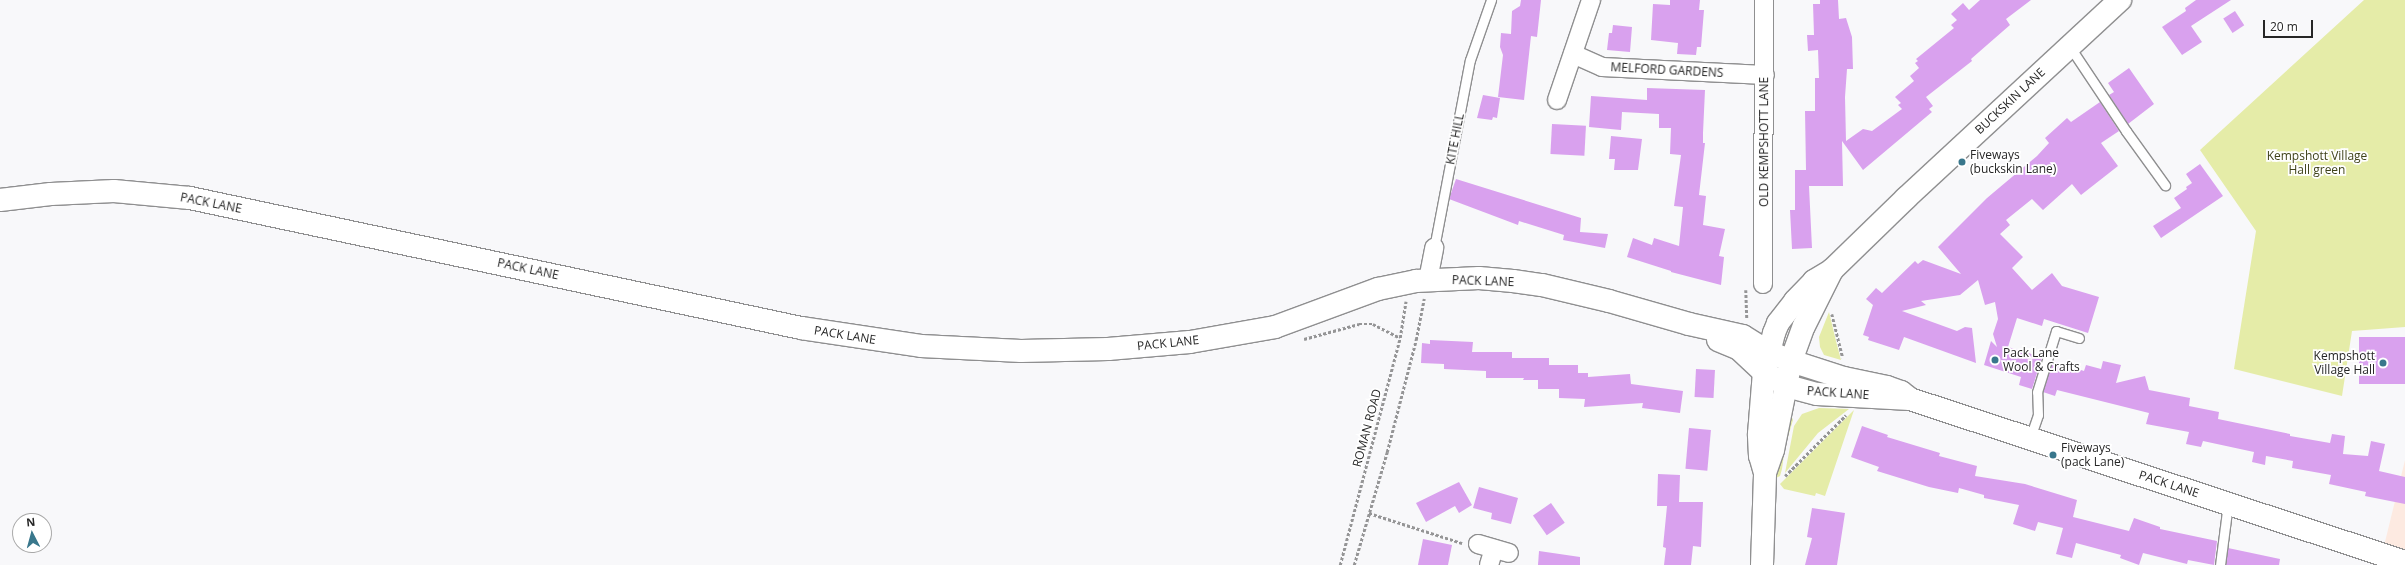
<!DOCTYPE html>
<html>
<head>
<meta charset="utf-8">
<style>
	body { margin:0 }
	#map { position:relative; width:2405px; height:565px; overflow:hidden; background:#f8f8fa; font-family:"Open Sans",sans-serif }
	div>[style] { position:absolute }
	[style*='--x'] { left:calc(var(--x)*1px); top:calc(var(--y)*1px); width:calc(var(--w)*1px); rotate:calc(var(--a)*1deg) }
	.commercial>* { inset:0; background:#fdeae1 }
	.green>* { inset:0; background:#e5eca8 }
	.building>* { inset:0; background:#d9a1ee; transform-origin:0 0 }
	.path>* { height:2.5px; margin-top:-1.25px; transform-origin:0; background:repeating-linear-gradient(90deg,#959596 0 3px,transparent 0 5px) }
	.roads { filter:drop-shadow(1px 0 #8f8f90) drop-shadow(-1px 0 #8f8f90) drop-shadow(0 1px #8f8f90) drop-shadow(0 -1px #8f8f90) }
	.service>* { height:9px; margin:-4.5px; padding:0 4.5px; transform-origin:4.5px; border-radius:4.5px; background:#fff }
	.minor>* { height:18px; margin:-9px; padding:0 9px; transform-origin:9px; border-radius:9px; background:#fff }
	.tertiary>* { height:22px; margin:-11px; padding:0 11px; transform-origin:11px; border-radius:11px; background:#fff }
	.dots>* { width:11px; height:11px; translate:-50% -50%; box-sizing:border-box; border:2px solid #fff; border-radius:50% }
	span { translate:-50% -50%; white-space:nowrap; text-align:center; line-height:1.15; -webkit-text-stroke:3.5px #fff; paint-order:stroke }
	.street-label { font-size:12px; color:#262626 }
	.poi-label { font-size:12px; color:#262626 }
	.left { translate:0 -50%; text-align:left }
	.right { translate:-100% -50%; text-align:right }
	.park-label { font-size:12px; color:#3f4219 }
	.north { position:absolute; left:12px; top:513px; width:40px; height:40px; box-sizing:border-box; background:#fff; border:1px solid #a8a8a8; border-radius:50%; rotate:354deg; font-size:11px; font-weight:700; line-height:16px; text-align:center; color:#262626 }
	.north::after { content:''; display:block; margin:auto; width:14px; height:18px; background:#39778c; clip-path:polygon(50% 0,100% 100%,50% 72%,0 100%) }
	.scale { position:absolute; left:2263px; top:20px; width:50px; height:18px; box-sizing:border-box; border:2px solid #262626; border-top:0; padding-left:5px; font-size:12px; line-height:14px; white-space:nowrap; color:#262626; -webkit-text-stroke:3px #fff; paint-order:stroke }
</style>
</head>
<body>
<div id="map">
	<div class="commercial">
		<div style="clip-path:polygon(2405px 460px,2405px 553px,2384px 546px)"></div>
	</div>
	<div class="green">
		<div style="clip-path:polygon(2364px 0,2405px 0,2405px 327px,2352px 331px,2342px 396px,2234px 369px,2256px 231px,2200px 150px)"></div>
		<div style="clip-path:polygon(1829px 312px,1836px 341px,1841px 360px,1824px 355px,1820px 347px,1819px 337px)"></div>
		<div style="clip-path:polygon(1819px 408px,1849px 409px,1818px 433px,1785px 473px,1794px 426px,1802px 414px)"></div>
		<div style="clip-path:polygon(1854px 410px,1825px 496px,1816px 493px,1815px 496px,1784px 489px,1780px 484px)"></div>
		<div style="clip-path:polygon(1791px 415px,1793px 420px,1785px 447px,1782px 469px,1780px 476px,1776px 478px,1780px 444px)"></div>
	</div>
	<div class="building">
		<div style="clip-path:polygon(1521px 0,1541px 0,1537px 37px,1531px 36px,1524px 100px,1498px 97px,1503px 55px,1500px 47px,1501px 33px,1511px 34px,1512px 11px,1520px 6px)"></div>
		<div style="clip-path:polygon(1670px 0,1700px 0,1699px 10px,1704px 10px,1701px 47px,1697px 47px,1696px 55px,1677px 54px,1678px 43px,1651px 40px,1653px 4px,1670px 5px)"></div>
		<div style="clip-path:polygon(1820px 0,1838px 0,1839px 19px,1846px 18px,1852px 37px,1853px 69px,1847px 69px,1845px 97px,1846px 141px,1863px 129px,1872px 131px,1902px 109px,1898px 105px,1901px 103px,1895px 97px,1914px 81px,1910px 76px,1919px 68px,1915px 63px,1918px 61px,1916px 59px,1954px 28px,1951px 25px,1957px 20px,1951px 14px,1963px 3px,1969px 10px,1980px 0,2031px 0,2006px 19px,2010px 25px,1987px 45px,1971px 59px,1972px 61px,1926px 97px,1933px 106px,1929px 109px,1932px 112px,1863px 170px,1842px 141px,1843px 186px,1809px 186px,1812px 248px,1792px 249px,1790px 210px,1795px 210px,1795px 170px,1806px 170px,1805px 111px,1815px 111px,1815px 78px,1819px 78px,1818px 50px,1808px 51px,1807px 35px,1814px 35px,1813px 4px,1820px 4px)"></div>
		<div style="clip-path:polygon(2196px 0,2231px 0,2191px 26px,2202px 42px,2182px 55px,2162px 27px,2186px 11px,2185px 8px)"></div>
		<div style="left:2235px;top:11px;width:17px;height:14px;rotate:57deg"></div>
		<div style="clip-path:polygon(1613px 25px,1632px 27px,1630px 52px,1607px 50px,1609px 33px,1612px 33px)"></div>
		<div style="clip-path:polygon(2129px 68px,2154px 104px,2128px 124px,2109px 95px,2114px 92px,2108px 83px)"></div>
		<div style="clip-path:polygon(1647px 88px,1705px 90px,1703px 133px,1703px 143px,1705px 143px,1699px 195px,1706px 196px,1703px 225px,1725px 229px,1719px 256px,1724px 257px,1721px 285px,1671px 272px,1671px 271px,1627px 257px,1633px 238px,1652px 245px,1654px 238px,1679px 246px,1683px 207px,1674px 206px,1681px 155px,1670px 154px,1671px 128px,1659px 128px,1659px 114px,1622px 112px,1621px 130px,1589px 127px,1591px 96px,1647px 100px)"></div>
		<div style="clip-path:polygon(1483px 95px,1500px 98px,1497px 118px,1493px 117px,1492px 120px,1477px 118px)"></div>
		<div style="clip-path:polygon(2100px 102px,2119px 131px,2101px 143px,2118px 166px,2081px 195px,2072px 184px,2043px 210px,2032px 199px,2006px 220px,2010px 225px,2000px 234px,2023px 257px,2012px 268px,2032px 290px,2052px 273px,2062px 286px,2099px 297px,2088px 333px,2044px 319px,2042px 326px,2017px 318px,2008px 347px,2042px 357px,2032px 389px,2019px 385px,2021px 377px,1984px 365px,1991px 341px,1997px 347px,1993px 334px,1998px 319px,1995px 302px,1985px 305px,1978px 280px,1960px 295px,1921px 301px,1926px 305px,1902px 311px,1957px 331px,1965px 327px,1972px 328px,1976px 363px,1904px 337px,1899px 350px,1868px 340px,1869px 337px,1863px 335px,1873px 305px,1866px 299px,1876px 288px,1882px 293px,1915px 261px,1918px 264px,1923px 260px,1961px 274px,1938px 247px,1987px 198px,2037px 156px,2049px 143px,2045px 138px,2067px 118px,2071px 122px)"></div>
		<div style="left:1552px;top:124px;width:34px;height:30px;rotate:3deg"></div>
		<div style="clip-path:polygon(1611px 136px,1642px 139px,1638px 170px,1614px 170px,1615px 159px,1609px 159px)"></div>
		<div style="clip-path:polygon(2200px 164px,2223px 196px,2161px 238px,2153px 226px,2181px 208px,2174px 198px,2187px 189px,2186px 187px,2192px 183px,2186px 174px)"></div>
		<div style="clip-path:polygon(1456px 179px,1581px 218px,1580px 232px,1608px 234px,1605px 248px,1563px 240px,1564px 235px,1519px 221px,1518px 225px,1449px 199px)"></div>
		<div style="left:2405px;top:337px;width:47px;height:46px;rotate:90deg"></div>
		<div style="clip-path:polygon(1430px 340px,1473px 342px,1472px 352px,1512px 352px,1512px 358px,1549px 358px,1549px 365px,1578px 365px,1578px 373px,1588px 373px,1588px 377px,1630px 374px,1631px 384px,1683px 391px,1680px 413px,1642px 408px,1643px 403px,1584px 407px,1585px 399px,1559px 398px,1559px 389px,1538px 389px,1538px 380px,1523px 380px,1524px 378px,1486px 378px,1486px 371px,1444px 369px,1444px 364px,1421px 363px,1422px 343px,1430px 344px)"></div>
		<div style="clip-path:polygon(2053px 361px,2084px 371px,2086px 365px,2101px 369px,2103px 361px,2121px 365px,2116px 383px,2145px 376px,2149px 390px,2190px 398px,2189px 406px,2219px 412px,2218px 419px,2290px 434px,2290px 436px,2330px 443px,2332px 434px,2345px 436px,2343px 454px,2368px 456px,2371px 441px,2385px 444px,2379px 471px,2405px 477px,2405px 504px,2365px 496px,2366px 492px,2329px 484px,2331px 475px,2292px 468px,2293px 461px,2266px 456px,2265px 465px,2252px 462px,2254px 452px,2203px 441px,2201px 447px,2186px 444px,2189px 432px,2146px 424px,2149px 413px,2057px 390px,2055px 396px,2043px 392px)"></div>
		<div style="left:1696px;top:369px;width:19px;height:28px;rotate:3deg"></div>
		<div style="clip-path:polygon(1862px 426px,1888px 435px,1887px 437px,1940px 453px,1939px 456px,1977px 466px,1975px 476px,2025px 484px,2077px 500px,2073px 517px,2129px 531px,2134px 518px,2160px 527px,2160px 529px,2217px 541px,2214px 565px,2188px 560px,2187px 564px,2143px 553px,2139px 565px,2120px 558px,2121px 555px,2076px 543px,2072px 558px,2056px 554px,2063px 528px,2038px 522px,2035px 531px,2013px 524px,2019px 505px,1984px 498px,1984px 495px,1959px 488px,1958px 493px,1929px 487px,1877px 471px,1879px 467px,1851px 457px)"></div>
		<div style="left:1689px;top:428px;width:22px;height:41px;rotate:5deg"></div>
		<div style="clip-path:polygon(1658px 474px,1680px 475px,1679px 502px,1703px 502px,1701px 547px,1693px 546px,1691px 565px,1664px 565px,1666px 548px,1663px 547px,1667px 506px,1657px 506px)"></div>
		<div style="clip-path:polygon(1459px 482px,1472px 505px,1459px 513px,1455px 506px,1426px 522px,1416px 503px)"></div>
		<div style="clip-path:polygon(1479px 487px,1518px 498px,1511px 524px,1491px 519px,1492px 513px,1473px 508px)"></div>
		<div style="left:1551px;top:503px;width:24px;height:22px;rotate:55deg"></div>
		<div style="clip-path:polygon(1812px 508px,1845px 513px,1837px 565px,1805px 565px,1812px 538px,1807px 537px)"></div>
		<div style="clip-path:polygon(1423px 539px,1452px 545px,1448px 565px,1418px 565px)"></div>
		<div style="clip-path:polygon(2228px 548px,2280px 559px,2279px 565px,2226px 565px)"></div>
		<div style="clip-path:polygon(1539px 551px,1580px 557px,1580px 565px,1538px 565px)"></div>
	</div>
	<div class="path">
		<div style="--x:1746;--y:290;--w:29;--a:88"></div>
		<div style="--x:1832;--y:314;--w:45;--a:76"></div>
		<div style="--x:1304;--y:339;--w:57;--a:-15.3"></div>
		<div style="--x:1359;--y:324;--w:14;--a:0"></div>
		<div style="--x:1373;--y:324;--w:30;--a:27"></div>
		<div style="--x:1785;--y:476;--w:86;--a:-45"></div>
		<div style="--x:1369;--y:513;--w:98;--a:17.9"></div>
		<div style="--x:1340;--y:565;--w:235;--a:-75.2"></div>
		<div style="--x:1400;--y:338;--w:37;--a:-81"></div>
		<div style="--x:1354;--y:565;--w:118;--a:-73.7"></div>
		<div style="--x:1387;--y:452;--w:116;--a:-75.5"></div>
		<div style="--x:1416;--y:340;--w:42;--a:-79"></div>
	</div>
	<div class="roads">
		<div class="service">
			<div style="--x:2070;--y:47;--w:101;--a:56.3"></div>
			<div style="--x:2126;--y:131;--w:67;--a:54.2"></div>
			<div style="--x:1434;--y:248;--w:191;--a:-79.2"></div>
			<div style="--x:1470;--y:60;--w:64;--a:-70.7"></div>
			<div style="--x:2030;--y:438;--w:24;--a:-71"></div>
			<div style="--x:2038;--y:415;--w:23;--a:-92"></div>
			<div style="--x:2037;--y:392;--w:64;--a:-72.7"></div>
			<div style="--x:2056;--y:331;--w:24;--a:17"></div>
			<div style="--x:2220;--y:565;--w:63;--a:-82.6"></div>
		</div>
		<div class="minor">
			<div style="--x:1573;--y:54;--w:32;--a:24"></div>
			<div style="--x:1602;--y:67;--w:163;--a:2.8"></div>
			<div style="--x:1557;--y:100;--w:106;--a:-71.2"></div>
			<div style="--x:1428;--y:280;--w:33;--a:-79"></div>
			<div style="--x:1763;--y:284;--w:284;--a:-89.8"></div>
			<div style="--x:1478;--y:544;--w:32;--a:16"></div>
			<div style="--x:1489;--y:565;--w:17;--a:-73"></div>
		</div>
		<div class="tertiary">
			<div style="--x:0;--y:200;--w:51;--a:-6.7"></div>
			<div style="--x:51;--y:194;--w:63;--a:-2.7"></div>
			<div style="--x:114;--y:191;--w:76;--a:5.3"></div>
			<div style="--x:190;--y:198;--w:625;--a:12.01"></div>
			<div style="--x:801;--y:328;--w:121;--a:8.5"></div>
			<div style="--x:921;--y:346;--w:100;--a:2.9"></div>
			<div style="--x:1021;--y:351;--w:87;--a:-1.3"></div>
			<div style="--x:1108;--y:349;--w:82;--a:-4.9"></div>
			<div style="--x:1190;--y:342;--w:86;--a:-10"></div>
			<div style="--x:1275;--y:327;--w:110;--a:-20.3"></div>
			<div style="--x:1378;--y:289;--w:39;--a:-12"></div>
			<div style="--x:1416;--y:281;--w:63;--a:-2.7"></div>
			<div style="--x:1479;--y:278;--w:34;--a:5"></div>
			<div style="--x:1513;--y:281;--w:29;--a:8"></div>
			<div style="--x:1542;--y:285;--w:69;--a:13.4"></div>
			<div style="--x:1609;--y:301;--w:83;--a:16"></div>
			<div style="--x:1689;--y:324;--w:55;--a:12.5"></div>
			<div style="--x:1743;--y:336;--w:31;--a:32"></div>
			<div style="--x:1769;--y:352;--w:24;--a:22"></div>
			<div style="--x:1791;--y:361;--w:56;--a:17.8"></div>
			<div style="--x:1844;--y:378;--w:44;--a:11.8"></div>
			<div style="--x:1887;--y:387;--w:15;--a:20"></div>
			<div style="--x:1901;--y:392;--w:11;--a:38"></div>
			<div style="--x:1718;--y:340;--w:23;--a:23"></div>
			<div style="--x:1739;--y:349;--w:34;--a:43"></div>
			<div style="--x:1764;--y:372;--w:27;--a:31"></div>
			<div style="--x:1787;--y:386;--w:31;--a:15"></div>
			<div style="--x:1817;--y:394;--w:93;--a:3.1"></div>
			<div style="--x:1910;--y:399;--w:521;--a:18.23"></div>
			<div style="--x:1765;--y:473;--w:24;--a:-71"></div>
			<div style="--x:1773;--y:450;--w:91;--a:-78.6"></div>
			<div style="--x:1791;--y:361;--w:37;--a:-70"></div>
			<div style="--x:1804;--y:326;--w:63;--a:-63.4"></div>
			<div style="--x:1762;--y:565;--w:92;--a:-88.1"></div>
			<div style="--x:1765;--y:473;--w:18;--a:-106"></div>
			<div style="--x:1760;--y:456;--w:22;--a:-93"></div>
			<div style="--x:1759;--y:434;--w:62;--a:-85.4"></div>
			<div style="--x:1764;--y:372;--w:40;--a:-75.6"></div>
			<div style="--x:1774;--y:333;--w:11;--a:-68"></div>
			<div style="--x:1778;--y:323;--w:28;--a:-52"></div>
			<div style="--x:1795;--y:301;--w:28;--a:-46"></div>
			<div style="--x:1814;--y:281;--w:21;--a:-31"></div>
			<div style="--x:1832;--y:270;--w:103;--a:-44.2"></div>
			<div style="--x:1906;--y:198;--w:292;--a:-42.8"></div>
		</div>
	</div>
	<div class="dots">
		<div style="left:1962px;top:162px;background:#39778c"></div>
		<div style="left:1995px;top:360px;background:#39778c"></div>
		<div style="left:2383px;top:363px;background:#39778c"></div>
		<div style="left:2053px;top:455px;background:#39778c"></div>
	</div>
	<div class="street-label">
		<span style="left:1667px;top:70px;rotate:3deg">MELFORD GARDENS</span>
		<span style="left:2010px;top:101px;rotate:-43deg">BUCKSKIN LANE</span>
		<span style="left:1455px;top:139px;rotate:-79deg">KITE HILL</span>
		<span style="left:1764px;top:142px;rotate:-90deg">OLD KEMPSHOTT LANE</span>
		<span style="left:211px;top:203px;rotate:11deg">PACK LANE</span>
		<span style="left:528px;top:269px;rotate:12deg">PACK LANE</span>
		<span style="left:1483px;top:281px;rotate:2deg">PACK LANE</span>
		<span style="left:845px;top:335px;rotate:9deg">PACK LANE</span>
		<span style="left:1168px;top:343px;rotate:-6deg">PACK LANE</span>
		<span style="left:1838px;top:393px;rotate:4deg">PACK LANE</span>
		<span style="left:1367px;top:428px;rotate:-75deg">ROMAN ROAD</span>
		<span style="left:2169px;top:484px;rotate:18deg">PACK LANE</span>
	</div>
	<div class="poi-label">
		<span class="left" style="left:1970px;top:162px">Fiveways<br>(buckskin Lane)</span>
		<span class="left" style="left:2003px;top:360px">Pack Lane<br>Wool &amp; Crafts</span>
		<span class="right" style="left:2375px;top:363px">Kempshott<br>Village Hall</span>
		<span class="left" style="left:2061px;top:455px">Fiveways<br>(pack Lane)</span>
	</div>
	<div class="park-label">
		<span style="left:2317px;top:163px">Kempshott Village<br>Hall green</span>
	</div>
	<div class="north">N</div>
	<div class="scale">20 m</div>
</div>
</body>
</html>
